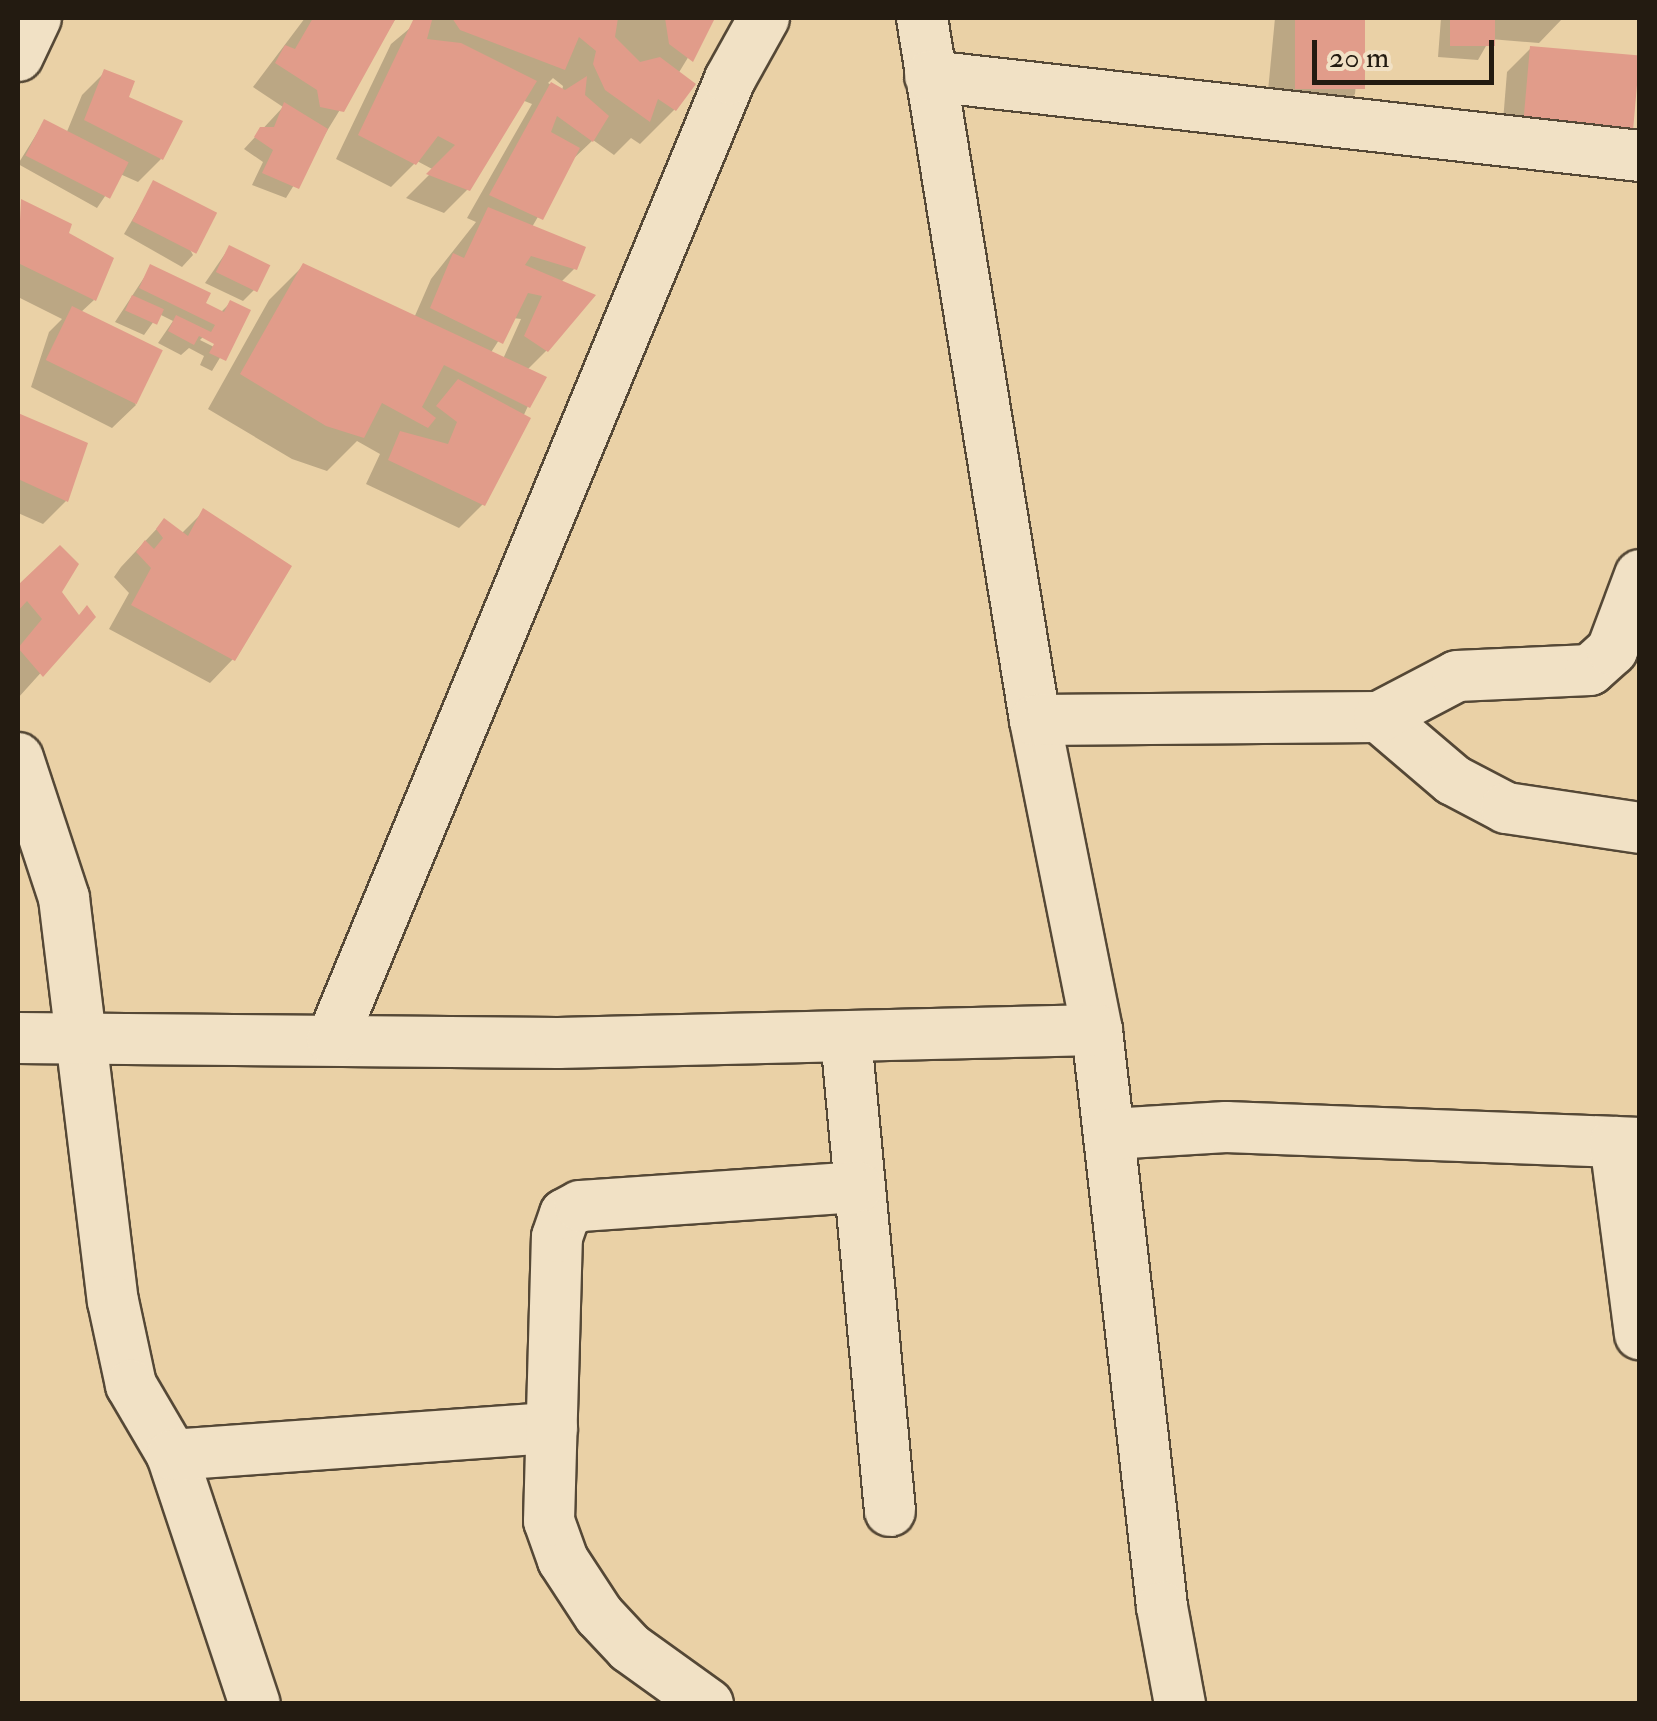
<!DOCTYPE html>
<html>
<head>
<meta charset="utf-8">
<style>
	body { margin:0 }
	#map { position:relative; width:1657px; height:1721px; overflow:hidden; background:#ead1a6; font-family:"IM FELL Double Pica",serif }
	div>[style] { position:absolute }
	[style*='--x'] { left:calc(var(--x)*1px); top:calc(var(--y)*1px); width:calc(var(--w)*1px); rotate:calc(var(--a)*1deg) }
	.shadow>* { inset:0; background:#0003 }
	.building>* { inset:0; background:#e19c8a; transform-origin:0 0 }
	.roads { filter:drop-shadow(2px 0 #554836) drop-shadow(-2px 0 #554836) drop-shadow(0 2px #554836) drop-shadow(0 -2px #554836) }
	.minor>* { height:50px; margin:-25px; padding:0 25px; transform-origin:25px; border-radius:25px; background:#f1e1c5 }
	span { translate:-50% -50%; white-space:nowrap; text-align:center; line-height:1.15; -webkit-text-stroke:10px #f1e1c5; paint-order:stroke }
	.frame { position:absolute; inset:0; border:20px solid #231b11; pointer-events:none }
	.scale { position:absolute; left:1312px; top:40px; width:182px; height:45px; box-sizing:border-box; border:5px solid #231b11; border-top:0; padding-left:12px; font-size:30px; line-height:35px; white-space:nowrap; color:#231b11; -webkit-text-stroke:8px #f1e1c5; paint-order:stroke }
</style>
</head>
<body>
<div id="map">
	<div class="shadow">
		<div style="clip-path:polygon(305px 18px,396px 18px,286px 198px,252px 185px,263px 162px,244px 149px,283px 107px,253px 87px)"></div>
		<div style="clip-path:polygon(evenodd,422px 18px,712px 18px,678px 74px,674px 110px,640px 144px,631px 138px,614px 155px,593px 140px,570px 162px,532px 227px,575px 268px,560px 283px,546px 351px,527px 370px,528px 406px,483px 504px,459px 528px,366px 484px,380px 454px,357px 441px,327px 471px,292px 459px,208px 409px,269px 300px,303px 266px,414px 318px,431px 279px,476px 222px,467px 218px,532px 104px,522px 100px,468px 189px,444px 213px,406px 198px,434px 170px,417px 161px,391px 187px,336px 159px,391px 44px,422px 18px,553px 78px,563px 86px,562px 91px,548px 83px,553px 78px,422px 18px,513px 318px,521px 319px,503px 359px,490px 354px,513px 318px)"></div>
		<div style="clip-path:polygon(1275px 18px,1362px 18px,1355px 94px,1332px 118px,1266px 112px)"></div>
		<div style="clip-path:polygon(1441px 18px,1563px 18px,1539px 43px,1490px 39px,1478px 60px,1438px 57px)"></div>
		<div style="clip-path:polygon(1531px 48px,1640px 58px,1501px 146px,1507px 72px)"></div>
		<div style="clip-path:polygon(105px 72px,161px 159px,138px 182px,120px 174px,97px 208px,18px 164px,44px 122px,66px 134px,82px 95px)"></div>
		<div style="clip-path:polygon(154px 183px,193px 255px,182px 267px,124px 234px)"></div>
		<div style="clip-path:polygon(22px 202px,66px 234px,94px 300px,80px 313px,136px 405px,112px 428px,31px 387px,49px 332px,62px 319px,18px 297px)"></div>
		<div style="clip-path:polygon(229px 248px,254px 290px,243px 301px,205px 283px)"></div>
		<div style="clip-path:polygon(evenodd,151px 267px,208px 294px,203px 304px,220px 313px,230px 303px,248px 311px,212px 371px,200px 365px,204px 356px,189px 348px,181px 355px,158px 343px,173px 321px,159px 314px,144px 335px,115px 322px,151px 267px,204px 336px,226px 348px,224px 352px,200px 340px,204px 336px)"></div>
		<div style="clip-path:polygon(18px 416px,85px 444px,66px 501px,43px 524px,18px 513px)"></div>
		<div style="clip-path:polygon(204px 511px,233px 659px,210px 683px,109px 629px,129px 593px,114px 577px,121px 567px,164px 521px,181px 534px)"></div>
		<div style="clip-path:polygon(60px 549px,59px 593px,78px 618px,92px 616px,18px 698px,18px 589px)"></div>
	</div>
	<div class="building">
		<div style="clip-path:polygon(313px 18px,396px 18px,344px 112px,320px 107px,317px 90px,275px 63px,285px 45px,295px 49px)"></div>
		<div style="clip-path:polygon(414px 18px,432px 20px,427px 39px,461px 43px,537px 81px,470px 191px,426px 174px,455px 145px,438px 136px,416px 165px,358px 135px)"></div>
		<div style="clip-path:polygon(452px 18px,618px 18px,615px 37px,640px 62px,660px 57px,696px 84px,676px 111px,658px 99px,650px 122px,605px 90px,593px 64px,596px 51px,579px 37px,565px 70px,460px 30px)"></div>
		<div style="clip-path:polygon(665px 18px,715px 18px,693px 62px,669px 44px)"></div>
		<div style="left:1295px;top:18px;width:70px;height:71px"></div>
		<div style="left:1450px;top:18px;width:45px;height:28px"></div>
		<div style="left:1530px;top:46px;width:110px;height:77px;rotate:5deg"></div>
		<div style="clip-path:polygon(104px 69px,135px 81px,129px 97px,183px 121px,163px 160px,84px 120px)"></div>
		<div style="clip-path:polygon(587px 76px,585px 95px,609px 116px,593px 142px,557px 116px,551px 132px,580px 148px,543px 220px,489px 195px,551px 82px,565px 90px)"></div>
		<div style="clip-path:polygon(284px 102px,328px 129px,299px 189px,262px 173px,273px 150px,254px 137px,260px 127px,274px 127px)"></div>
		<div style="left:44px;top:119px;width:95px;height:41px;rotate:27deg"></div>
		<div style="left:153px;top:180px;width:72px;height:46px;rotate:27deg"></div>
		<div style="clip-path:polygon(21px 199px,72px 224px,69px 233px,114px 258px,96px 301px,18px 263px)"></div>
		<div style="clip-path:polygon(488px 207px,586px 247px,577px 270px,531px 256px,525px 265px,596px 295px,548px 352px,524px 336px,542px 296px,528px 293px,503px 344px,430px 308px,453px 253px,464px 258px)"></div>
		<div style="left:229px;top:245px;width:46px;height:30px;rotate:26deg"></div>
		<div style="clip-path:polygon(303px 263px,547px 377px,530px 408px,444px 365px,422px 407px,436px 418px,428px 428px,382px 403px,364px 438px,326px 426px,240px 374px)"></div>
		<div style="clip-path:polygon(150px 264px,211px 293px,206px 303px,224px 312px,230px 300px,251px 310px,226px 361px,209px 353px,214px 344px,199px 336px,194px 345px,168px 331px,176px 315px,211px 332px,215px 325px,139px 288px)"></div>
		<div style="left:132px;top:295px;width:35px;height:17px;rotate:24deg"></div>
		<div style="left:72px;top:306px;width:101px;height:60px;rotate:26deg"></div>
		<div style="clip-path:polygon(458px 379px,531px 418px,485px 506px,388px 460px,400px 431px,448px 444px,457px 422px,436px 406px)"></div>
		<div style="clip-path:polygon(18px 413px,88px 443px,68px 502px,18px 479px)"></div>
		<div style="clip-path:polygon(203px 508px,292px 566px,235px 661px,131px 605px,151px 568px,136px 552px,145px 540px,154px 549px,163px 538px,156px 529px,164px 518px,188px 536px)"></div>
		<div style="clip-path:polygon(60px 545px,79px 564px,62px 592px,79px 615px,87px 605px,96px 617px,43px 677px,18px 648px,42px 619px,27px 601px,18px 611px,18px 585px)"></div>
	</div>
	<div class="roads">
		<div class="minor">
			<div style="--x:922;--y:18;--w:711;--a:80.86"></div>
			<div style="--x:1035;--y:720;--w:316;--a:78.7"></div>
			<div style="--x:1097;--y:1030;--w:581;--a:83.57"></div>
			<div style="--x:1162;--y:1607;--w:99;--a:79.5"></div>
			<div style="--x:18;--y:56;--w:42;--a:-64.7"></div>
			<div style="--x:930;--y:76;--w:714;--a:6.43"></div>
			<div style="--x:1379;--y:717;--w:97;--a:40.4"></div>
			<div style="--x:1453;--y:780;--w:60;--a:27.8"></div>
			<div style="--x:1506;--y:808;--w:135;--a:8.5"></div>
			<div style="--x:1035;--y:720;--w:344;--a:-0.5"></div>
			<div style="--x:1379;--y:717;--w:88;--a:-27.7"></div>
			<div style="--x:1457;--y:676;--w:133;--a:-2.6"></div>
			<div style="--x:1590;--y:670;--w:30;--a:-42"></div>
			<div style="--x:1612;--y:650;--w:80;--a:-69.5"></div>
			<div style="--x:18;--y:758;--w:147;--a:71.8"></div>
			<div style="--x:64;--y:898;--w:406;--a:83.1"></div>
			<div style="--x:113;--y:1301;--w:86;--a:77.9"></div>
			<div style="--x:131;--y:1385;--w:81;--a:59.6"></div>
			<div style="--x:172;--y:1455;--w:262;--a:71.6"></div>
			<div style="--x:846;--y:1037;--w:476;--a:84.7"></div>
			<div style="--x:18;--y:1038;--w:540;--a:0.53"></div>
			<div style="--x:558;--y:1043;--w:539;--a:-1.38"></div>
			<div style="--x:332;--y:1039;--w:1039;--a:-67.48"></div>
			<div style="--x:730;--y:79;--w:70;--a:-60.9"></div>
			<div style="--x:1111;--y:1134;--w:115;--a:-3.5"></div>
			<div style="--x:1226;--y:1127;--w:414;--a:2.2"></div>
			<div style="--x:1615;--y:1142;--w:194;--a:82.6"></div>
			<div style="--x:172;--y:1455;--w:381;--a:-4.1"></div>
			<div style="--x:708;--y:1704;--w:96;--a:-144.3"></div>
			<div style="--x:630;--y:1648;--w:45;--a:-133.2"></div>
			<div style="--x:599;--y:1615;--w:66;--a:-123.2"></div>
			<div style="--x:563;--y:1560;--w:41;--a:-109.7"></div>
			<div style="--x:549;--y:1521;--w:284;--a:-88.4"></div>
			<div style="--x:557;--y:1237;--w:24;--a:-71"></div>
			<div style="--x:565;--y:1214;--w:17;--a:-28"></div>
			<div style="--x:580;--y:1206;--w:278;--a:-3.9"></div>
		</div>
	</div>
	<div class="frame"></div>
	<div class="scale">20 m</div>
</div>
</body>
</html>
